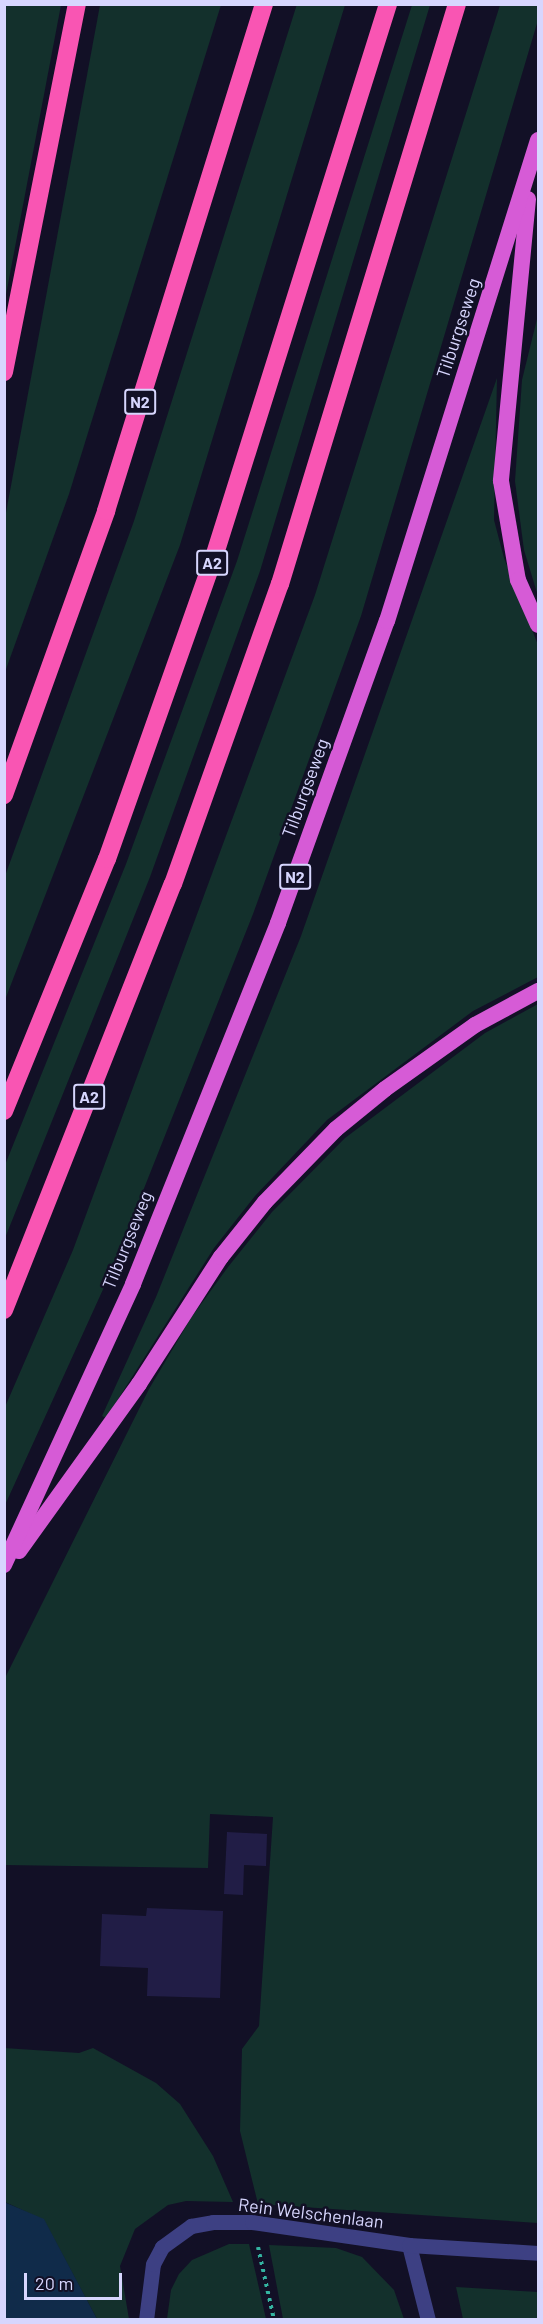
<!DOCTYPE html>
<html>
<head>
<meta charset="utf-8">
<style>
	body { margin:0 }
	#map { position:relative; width:543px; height:2324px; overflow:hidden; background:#121026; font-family:Barlow,sans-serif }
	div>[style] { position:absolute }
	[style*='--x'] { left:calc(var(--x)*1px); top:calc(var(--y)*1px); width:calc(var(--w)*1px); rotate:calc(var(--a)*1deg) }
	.green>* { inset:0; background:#13302c }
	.water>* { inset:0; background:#102b4a }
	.building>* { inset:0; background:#211d46 }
	.path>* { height:4px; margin-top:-2px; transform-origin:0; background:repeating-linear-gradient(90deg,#34b4a1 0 3px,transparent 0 7.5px) }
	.service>* { height:15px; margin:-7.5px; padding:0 7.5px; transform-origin:7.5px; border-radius:7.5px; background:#3d4083 }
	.minor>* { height:15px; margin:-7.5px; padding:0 7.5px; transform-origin:7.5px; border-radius:7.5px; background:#3d4083 }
	.trunk>* { height:16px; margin:-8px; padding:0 8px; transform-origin:8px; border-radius:8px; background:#d65bd6 }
	.motorway>* { height:18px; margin:-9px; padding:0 9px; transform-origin:9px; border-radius:9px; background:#f955b3 }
	span { translate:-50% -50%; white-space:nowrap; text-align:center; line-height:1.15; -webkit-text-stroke:5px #121026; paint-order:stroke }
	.shield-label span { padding:2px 4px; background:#121026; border:2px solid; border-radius:4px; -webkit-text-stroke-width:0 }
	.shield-label { font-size:16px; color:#d7d6fe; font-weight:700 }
	.street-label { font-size:18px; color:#d7d6fe }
	.frame { position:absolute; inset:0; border:6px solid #d7d6fe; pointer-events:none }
	.scale { position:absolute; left:24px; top:2273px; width:98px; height:27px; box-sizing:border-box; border:3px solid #d7d6fe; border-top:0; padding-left:8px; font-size:18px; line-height:21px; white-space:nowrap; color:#d7d6fe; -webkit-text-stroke:4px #121026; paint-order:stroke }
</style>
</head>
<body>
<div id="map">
	<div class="green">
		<div style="clip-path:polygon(5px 4px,61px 5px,5px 300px,4px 5px)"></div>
		<div style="clip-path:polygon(297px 4px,345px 5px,180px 545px,5px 1000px,5px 876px,134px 521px)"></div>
		<div style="clip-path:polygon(100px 5px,221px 5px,69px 494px,5px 672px,5px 518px)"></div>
		<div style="clip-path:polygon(412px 5px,430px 5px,260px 571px,150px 877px,5px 1238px,5px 1165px,126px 864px,237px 561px)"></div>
		<div style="clip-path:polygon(500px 5px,538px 5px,538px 20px,361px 616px,253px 914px,110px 1274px,5px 1505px,5px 1407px,73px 1250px,315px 595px)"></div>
		<div style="clip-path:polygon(538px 315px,538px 596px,524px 550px,515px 481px,522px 380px)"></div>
		<div style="clip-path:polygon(497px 378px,494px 520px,504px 558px,538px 645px,538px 977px,473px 1011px,327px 1120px,255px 1196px,214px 1248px,106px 1418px,102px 1416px,156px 1297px,301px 936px)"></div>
		<div style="clip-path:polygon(538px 1004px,538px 2223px,258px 2204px,240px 2131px,242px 2049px,259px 2026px,273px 1817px,210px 1814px,208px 1868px,5px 1865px,5px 1678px,149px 1389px,191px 1318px,228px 1267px,272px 1212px,345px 1138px,485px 1033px)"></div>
		<div style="clip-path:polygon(4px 2048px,79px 2053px,93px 2048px,156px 2083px,180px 2104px,213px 2156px,233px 2202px,186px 2201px,168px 2205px,135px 2229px,120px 2266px,129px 2319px,97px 2319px,44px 2220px,5px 2202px)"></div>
		<div style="clip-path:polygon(229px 2244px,249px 2244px,266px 2319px,167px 2319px,171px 2290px,179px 2274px,192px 2260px)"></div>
		<div style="clip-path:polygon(269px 2245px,336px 2248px,362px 2257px,394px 2290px,404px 2319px,283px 2319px)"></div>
		<div style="clip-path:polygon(456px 2287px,538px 2292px,538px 2319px,463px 2319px)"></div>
	</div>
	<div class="water">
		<div style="clip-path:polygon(4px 2202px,44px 2219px,97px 2319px,5px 2319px)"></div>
	</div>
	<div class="building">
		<div style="clip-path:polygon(227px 1832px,267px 1834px,266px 1866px,244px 1865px,243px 1895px,224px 1894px)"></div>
		<div style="clip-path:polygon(147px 1908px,223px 1911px,220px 1998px,147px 1996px,148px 1968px,100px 1966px,102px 1914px,146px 1916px)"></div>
	</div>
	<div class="path">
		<div style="--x:258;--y:2247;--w:75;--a:77.6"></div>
	</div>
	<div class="service">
		<div style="--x:409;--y:2245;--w:77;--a:75.8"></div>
	</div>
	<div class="minor">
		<div style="--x:146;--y:2320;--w:56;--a:-82.9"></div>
		<div style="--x:153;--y:2264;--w:19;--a:-62"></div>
		<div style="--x:162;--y:2247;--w:36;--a:-36"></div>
		<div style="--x:191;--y:2226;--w:22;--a:-10"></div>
		<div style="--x:213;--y:2222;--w:39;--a:0"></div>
		<div style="--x:252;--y:2222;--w:159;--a:8.3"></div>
		<div style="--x:409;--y:2245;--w:129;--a:3.5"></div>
	</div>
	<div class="trunk">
		<div style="--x:528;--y:199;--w:283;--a:95.5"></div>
		<div style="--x:501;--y:481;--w:100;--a:80.3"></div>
		<div style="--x:518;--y:580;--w:49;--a:66"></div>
		<div style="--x:19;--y:1551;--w:206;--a:-54.3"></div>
		<div style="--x:139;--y:1384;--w:151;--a:-57.2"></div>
		<div style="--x:221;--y:1257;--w:70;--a:-51.3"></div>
		<div style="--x:265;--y:1202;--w:102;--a:-45.8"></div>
		<div style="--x:336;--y:1129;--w:63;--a:-39.2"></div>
		<div style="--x:385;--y:1089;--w:110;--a:-35.4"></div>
		<div style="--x:475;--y:1025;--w:72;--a:-28.4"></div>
		<div style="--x:4;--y:1565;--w:309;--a:-65.3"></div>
		<div style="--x:133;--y:1284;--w:389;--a:-68.1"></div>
		<div style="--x:278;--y:923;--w:321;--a:-70.2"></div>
		<div style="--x:387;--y:621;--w:504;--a:-72.57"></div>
	</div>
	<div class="motorway">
		<div style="--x:4;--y:372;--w:375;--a:-78.8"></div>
		<div style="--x:4;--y:795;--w:302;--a:-70.2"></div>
		<div style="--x:106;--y:511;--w:531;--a:-72.69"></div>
		<div style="--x:4;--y:1111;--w:272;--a:-67.8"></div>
		<div style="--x:107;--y:859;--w:320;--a:-70.5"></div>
		<div style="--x:214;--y:557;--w:580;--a:-72.53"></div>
		<div style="--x:4;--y:1310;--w:458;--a:-68.4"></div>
		<div style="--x:173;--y:884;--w:319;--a:-70.4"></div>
		<div style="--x:280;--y:584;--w:606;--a:-73.03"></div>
	</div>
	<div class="shield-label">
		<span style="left:140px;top:402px">N2</span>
		<span style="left:212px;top:563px">A2</span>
		<span style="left:295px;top:877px">N2</span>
		<span style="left:89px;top:1097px">A2</span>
	</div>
	<div class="street-label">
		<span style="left:458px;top:328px;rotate:-72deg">Tilburgseweg</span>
		<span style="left:305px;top:788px;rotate:-70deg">Tilburgseweg</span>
		<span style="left:127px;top:1240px;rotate:-68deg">Tilburgseweg</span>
		<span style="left:311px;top:2213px;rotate:7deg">Rein Welschenlaan</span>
	</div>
	<div class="frame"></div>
	<div class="scale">20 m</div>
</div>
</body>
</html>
